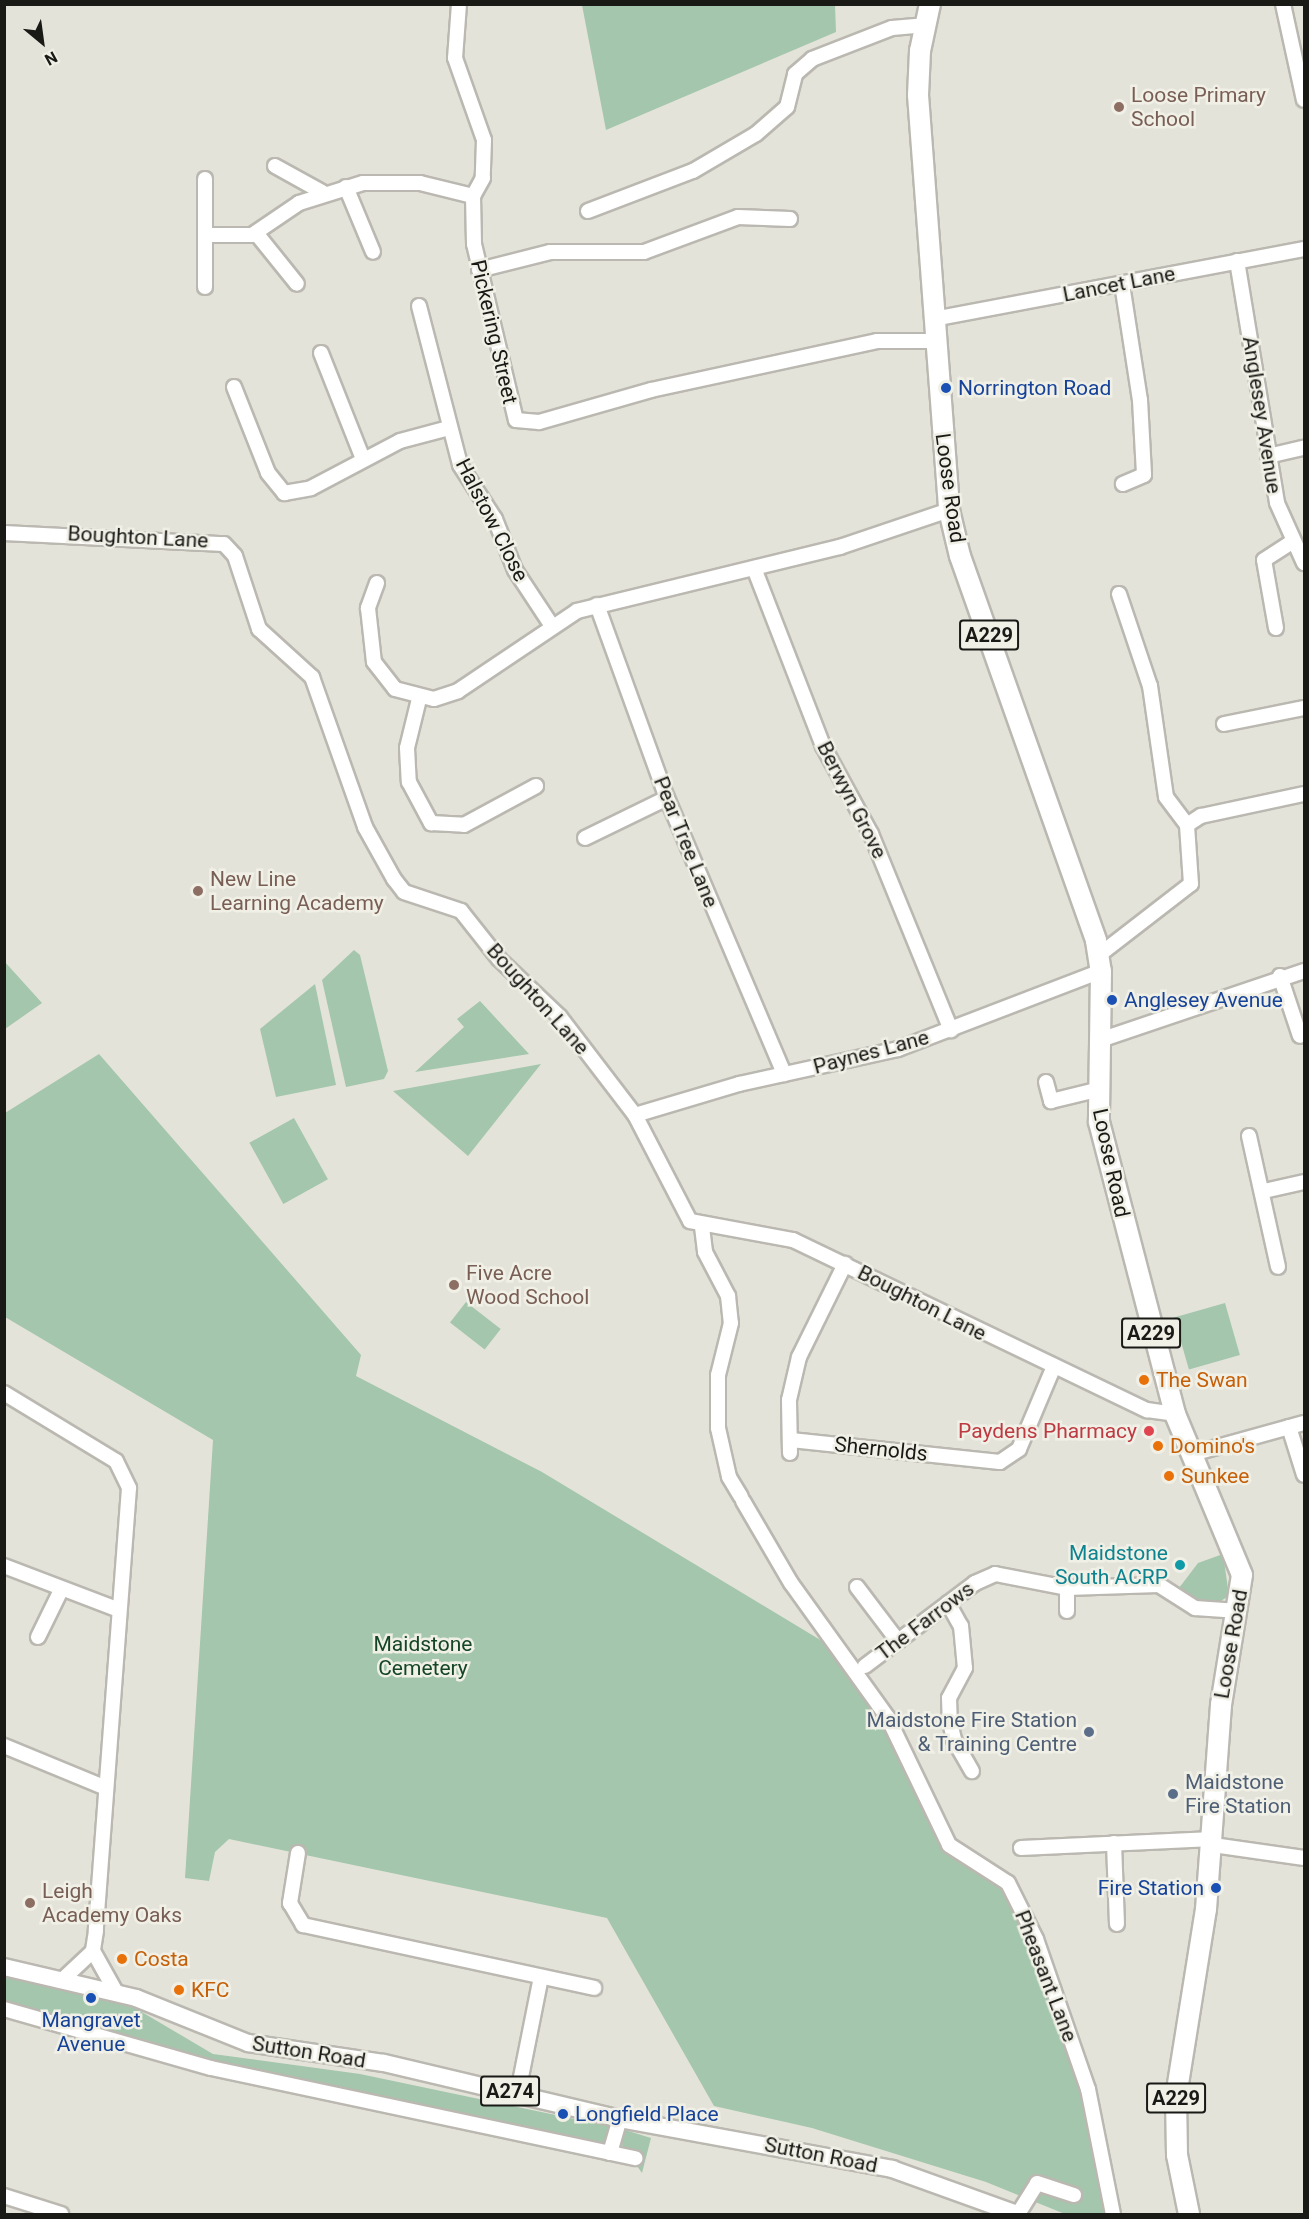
<!DOCTYPE html>
<html>
<head>
<meta charset="utf-8">
<style>
	body { margin:0 }
	#map { position:relative; width:1309px; height:2219px; overflow:hidden; background:#e4e3da; font-family:Roboto,sans-serif }
	div>[style] { position:absolute }
	[style*='--x'] { left:calc(var(--x)*1px); top:calc(var(--y)*1px); width:calc(var(--w)*1px); rotate:calc(var(--a)*1deg) }
	.green>* { inset:0; background:#a3c6ac; transform-origin:0 0 }
	.roads { filter:drop-shadow(2px 0 #bab8b0) drop-shadow(-2px 0 #bab8b0) drop-shadow(0 2px #bab8b0) drop-shadow(0 -2px #bab8b0) }
	.minor>* { height:14px; margin:-7px; padding:0 7px; transform-origin:7px; border-radius:7px; background:#fff }
	.major>* { height:16px; margin:-8px; padding:0 8px; transform-origin:8px; border-radius:8px; background:#fff }
	.highway>* { height:20px; margin:-10px; padding:0 10px; transform-origin:10px; border-radius:10px; background:#fff }
	.dots>* { width:16px; height:16px; translate:-50% -50%; box-sizing:border-box; border:3px solid #f1f0e7; border-radius:50% }
	span { translate:-50% -50%; white-space:nowrap; text-align:center; line-height:1.15; -webkit-text-stroke:5px #f1f0e7; paint-order:stroke }
	.shield-label span { padding:2px 4px; background:#f1f0e7; border:2px solid; border-radius:4px; -webkit-text-stroke-width:0 }
	.shield-label { font-size:20px; color:#191916; font-weight:700 }
	.education-label { font-size:21px; color:#785e54 }
	.left { translate:0 -50%; text-align:left }
	.street-label { font-size:21px; color:#191916 }
	.transit-label { font-size:21px; color:#164399 }
	.right { translate:-100% -50%; text-align:right }
	.food-label { font-size:21px; color:#c56008 }
	.health-label { font-size:21px; color:#be3a42 }
	.culture-label { font-size:21px; color:#0d838f }
	.park-label { font-size:21px; color:#144626 }
	.service-label { font-size:21px; color:#4e5e75 }
	.frame { position:absolute; inset:0; border:6px solid #191916; pointer-events:none }
	.north { position:absolute; left:12px; top:12px; width:60px; height:60px; -webkit-text-stroke:4px #f1f0e7; paint-order:stroke; rotate:151deg; font-size:16px; font-weight:700; line-height:24px; text-align:center; color:#191916 }
	.north::after { content:''; display:block; margin:auto; width:21px; height:27px; background:#191916; clip-path:polygon(50% 0,100% 100%,50% 72%,0 100%) }
</style>
</head>
<body>
<div id="map">
	<div class="green">
		<div style="clip-path:polygon(582px 5px,835px 5px,836px 32px,606px 130px)"></div>
		<div style="clip-path:polygon(354px 950px,360px 955px,388px 1071px,384px 1079px,346px 1087px,322px 980px)"></div>
		<div style="clip-path:polygon(4px 961px,42px 1003px,5px 1029px,4px 1029px)"></div>
		<div style="clip-path:polygon(315px 984px,336px 1085px,276px 1097px,260px 1029px)"></div>
		<div style="clip-path:polygon(480px 1001px,529px 1054px,415px 1072px,464px 1027px,457px 1019px)"></div>
		<div style="clip-path:polygon(99px 1054px,361px 1355px,356px 1376px,542px 1472px,827px 1644px,884px 1721px,945px 1848px,1004px 1885px,1032px 1939px,1081px 2080px,1105px 2214px,1065px 2214px,986px 2182px,812px 2128px,714px 2106px,607px 1918px,229px 1839px,215px 1852px,209px 1881px,185px 1878px,213px 1440px,5px 1317px,5px 1113px)"></div>
		<div style="clip-path:polygon(541px 1064px,468px 1156px,393px 1091px)"></div>
		<div style="left:294px;top:1118px;width:70px;height:51px;rotate:61deg"></div>
		<div style="left:466px;top:1302px;width:44px;height:26px;rotate:38deg"></div>
		<div style="left:1225px;top:1303px;width:54px;height:53px;rotate:74deg"></div>
		<div style="clip-path:polygon(1223px 1554px,1229px 1596px,1214px 1605px,1182px 1596px,1179px 1588px,1198px 1563px)"></div>
		<div style="clip-path:polygon(5px 1975px,135px 2008px,213px 2054px,360px 2074px,608px 2126px,614px 2128px,612px 2140px,603px 2147px,208px 2064px,5px 2003px)"></div>
		<div style="clip-path:polygon(625px 2130px,651px 2138px,642px 2173px,622px 2145px)"></div>
	</div>
	<div class="roads">
		<div class="minor">
			<div style="--x:459;--y:4;--w:54;--a:94.2"></div>
			<div style="--x:455;--y:58;--w:87;--a:70.5"></div>
			<div style="--x:484;--y:140;--w:38;--a:92"></div>
			<div style="--x:483;--y:178;--w:21;--a:119"></div>
			<div style="--x:473;--y:196;--w:48;--a:88.8"></div>
			<div style="--x:474;--y:244;--w:181;--a:76.6"></div>
			<div style="--x:516;--y:420;--w:23;--a:5"></div>
			<div style="--x:539;--y:422;--w:116;--a:-15.9"></div>
			<div style="--x:651;--y:390;--w:231;--a:-12.2"></div>
			<div style="--x:877;--y:341;--w:57;--a:0"></div>
			<div style="--x:1283;--y:4;--w:98;--a:77.7"></div>
			<div style="--x:275;--y:166;--w:54;--a:29"></div>
			<div style="--x:346;--y:187;--w:70;--a:67.4"></div>
			<div style="--x:588;--y:211;--w:112;--a:-20.9"></div>
			<div style="--x:693;--y:171;--w:73;--a:-30.4"></div>
			<div style="--x:756;--y:134;--w:41;--a:-41.1"></div>
			<div style="--x:787;--y:107;--w:34;--a:-76"></div>
			<div style="--x:795;--y:74;--w:23;--a:-41"></div>
			<div style="--x:812;--y:59;--w:86;--a:-21.2"></div>
			<div style="--x:892;--y:28;--w:32;--a:-5"></div>
			<div style="--x:256;--y:233;--w:65;--a:51.2"></div>
			<div style="--x:209;--y:235;--w:43;--a:0"></div>
			<div style="--x:252;--y:235;--w:57;--a:-34.2"></div>
			<div style="--x:299;--y:203;--w:67;--a:-17.4"></div>
			<div style="--x:363;--y:183;--w:57;--a:0"></div>
			<div style="--x:420;--y:183;--w:55;--a:13.8"></div>
			<div style="--x:1237;--y:261;--w:245;--a:80.6"></div>
			<div style="--x:1277;--y:503;--w:66;--a:65.8"></div>
			<div style="--x:479;--y:270;--w:73;--a:-14.2"></div>
			<div style="--x:550;--y:252;--w:94;--a:0"></div>
			<div style="--x:644;--y:252;--w:100;--a:-20.4"></div>
			<div style="--x:738;--y:217;--w:52;--a:2.2"></div>
			<div style="--x:1122;--y:284;--w:117;--a:81.2"></div>
			<div style="--x:1140;--y:400;--w:75;--a:86.9"></div>
			<div style="--x:1144;--y:475;--w:23;--a:157"></div>
			<div style="--x:205;--y:287;--w:108;--a:-90"></div>
			<div style="--x:419;--y:306;--w:164;--a:75.5"></div>
			<div style="--x:460;--y:465;--w:64;--a:57.1"></div>
			<div style="--x:495;--y:519;--w:55;--a:68.6"></div>
			<div style="--x:515;--y:570;--w:64;--a:56.6"></div>
			<div style="--x:933;--y:319;--w:378;--a:-10.7"></div>
			<div style="--x:321;--y:353;--w:114;--a:68.4"></div>
			<div style="--x:234;--y:387;--w:92;--a:68.4"></div>
			<div style="--x:268;--y:473;--w:26;--a:51"></div>
			<div style="--x:284;--y:493;--w:27;--a:-10"></div>
			<div style="--x:311;--y:488;--w:101;--a:-27.8"></div>
			<div style="--x:400;--y:441;--w:51;--a:-14.9"></div>
			<div style="--x:1268;--y:456;--w:37;--a:-13"></div>
			<div style="--x:4;--y:533;--w:220;--a:2.9"></div>
			<div style="--x:224;--y:544;--w:16;--a:47"></div>
			<div style="--x:235;--y:556;--w:77;--a:71.8"></div>
			<div style="--x:259;--y:629;--w:72;--a:42.2"></div>
			<div style="--x:312;--y:677;--w:159;--a:70.5"></div>
			<div style="--x:365;--y:827;--w:60;--a:60.9"></div>
			<div style="--x:394;--y:879;--w:16;--a:52"></div>
			<div style="--x:404;--y:892;--w:60;--a:18.4"></div>
			<div style="--x:461;--y:911;--w:61;--a:51.6"></div>
			<div style="--x:499;--y:959;--w:84;--a:43.6"></div>
			<div style="--x:560;--y:1017;--w:123;--a:52.6"></div>
			<div style="--x:635;--y:1115;--w:119;--a:62.6"></div>
			<div style="--x:690;--y:1221;--w:105;--a:10.5"></div>
			<div style="--x:793;--y:1240;--w:393;--a:25.7"></div>
			<div style="--x:1147;--y:1410;--w:28;--a:8"></div>
			<div style="--x:754;--y:568;--w:191;--a:68.8"></div>
			<div style="--x:823;--y:746;--w:100;--a:61.4"></div>
			<div style="--x:871;--y:834;--w:212;--a:67.8"></div>
			<div style="--x:377;--y:583;--w:27;--a:110"></div>
			<div style="--x:368;--y:608;--w:54;--a:83.7"></div>
			<div style="--x:374;--y:662;--w:34;--a:52"></div>
			<div style="--x:395;--y:689;--w:40;--a:14.4"></div>
			<div style="--x:434;--y:699;--w:25;--a:-18"></div>
			<div style="--x:458;--y:691;--w:143;--a:-33.9"></div>
			<div style="--x:577;--y:611;--w:271;--a:-13.7"></div>
			<div style="--x:840;--y:547;--w:115;--a:-18.7"></div>
			<div style="--x:1119;--y:594;--w:97;--a:71.4"></div>
			<div style="--x:1150;--y:686;--w:112;--a:81.8"></div>
			<div style="--x:1166;--y:797;--w:35;--a:53"></div>
			<div style="--x:597;--y:605;--w:205;--a:70.1"></div>
			<div style="--x:667;--y:798;--w:300;--a:67"></div>
			<div style="--x:1276;--y:628;--w:69;--a:-100"></div>
			<div style="--x:1264;--y:560;--w:33;--a:-33"></div>
			<div style="--x:419;--y:699;--w:50;--a:103.8"></div>
			<div style="--x:407;--y:748;--w:34;--a:87"></div>
			<div style="--x:409;--y:782;--w:47;--a:61.8"></div>
			<div style="--x:431;--y:823;--w:33;--a:3"></div>
			<div style="--x:464;--y:825;--w:82;--a:-28.4"></div>
			<div style="--x:1224;--y:724;--w:82;--a:-11.3"></div>
			<div style="--x:1187;--y:825;--w:17;--a:-33"></div>
			<div style="--x:1201;--y:816;--w:105;--a:-12.1"></div>
			<div style="--x:585;--y:838;--w:91;--a:-26"></div>
			<div style="--x:1099;--y:955;--w:116;--a:-37.7"></div>
			<div style="--x:1191;--y:884;--w:59;--a:-93.9"></div>
			<div style="--x:1280;--y:976;--w:63;--a:71.6"></div>
			<div style="--x:1097;--y:1041;--w:219;--a:-18.7"></div>
			<div style="--x:1046;--y:1082;--w:20;--a:75"></div>
			<div style="--x:1051;--y:1101;--w:46;--a:-13.7"></div>
			<div style="--x:635;--y:1115;--w:109;--a:-16.6"></div>
			<div style="--x:739;--y:1084;--w:163;--a:-12.4"></div>
			<div style="--x:898;--y:1049;--w:217;--a:-21"></div>
			<div style="--x:1249;--y:1136;--w:134;--a:77.5"></div>
			<div style="--x:1264;--y:1191;--w:41;--a:-12.7"></div>
			<div style="--x:702;--y:1227;--w:25;--a:83"></div>
			<div style="--x:705;--y:1252;--w:50;--a:62.4"></div>
			<div style="--x:728;--y:1296;--w:27;--a:84"></div>
			<div style="--x:731;--y:1323;--w:54;--a:104"></div>
			<div style="--x:718;--y:1375;--w:53;--a:90"></div>
			<div style="--x:718;--y:1428;--w:50;--a:77.3"></div>
			<div style="--x:729;--y:1477;--w:23;--a:59"></div>
			<div style="--x:4;--y:1393;--w:131;--a:31.3"></div>
			<div style="--x:116;--y:1461;--w:30;--a:64"></div>
			<div style="--x:129;--y:1488;--w:444;--a:94.3"></div>
			<div style="--x:96;--y:1931;--w:20;--a:99"></div>
			<div style="--x:93;--y:1951;--w:44;--a:136.8"></div>
			<div style="--x:1289;--y:1427;--w:50;--a:72.6"></div>
			<div style="--x:791;--y:1440;--w:210;--a:6"></div>
			<div style="--x:1000;--y:1462;--w:23;--a:-34"></div>
			<div style="--x:1019;--y:1449;--w:90;--a:-67.1"></div>
			<div style="--x:790;--y:1453;--w:53;--a:-91.1"></div>
			<div style="--x:789;--y:1400;--w:44;--a:-76.9"></div>
			<div style="--x:799;--y:1357;--w:104;--a:-63.7"></div>
			<div style="--x:1192;--y:1454;--w:116;--a:-15.5"></div>
			<div style="--x:743;--y:1501;--w:95;--a:59.7"></div>
			<div style="--x:791;--y:1583;--w:166;--a:54.3"></div>
			<div style="--x:888;--y:1718;--w:141;--a:64.3"></div>
			<div style="--x:949;--y:1845;--w:70;--a:32.8"></div>
			<div style="--x:1008;--y:1883;--w:63;--a:63.4"></div>
			<div style="--x:1036;--y:1939;--w:159;--a:70.9"></div>
			<div style="--x:1088;--y:2089;--w:127;--a:78.7"></div>
			<div style="--x:4;--y:1566;--w:123;--a:20.9"></div>
			<div style="--x:857;--y:1587;--w:68;--a:52.8"></div>
			<div style="--x:1067;--y:1588;--w:23;--a:90"></div>
			<div style="--x:948;--y:1603;--w:26;--a:61"></div>
			<div style="--x:961;--y:1626;--w:42;--a:84.6"></div>
			<div style="--x:965;--y:1668;--w:34;--a:118"></div>
			<div style="--x:949;--y:1698;--w:24;--a:88"></div>
			<div style="--x:950;--y:1722;--w:18;--a:77"></div>
			<div style="--x:954;--y:1740;--w:36;--a:60"></div>
			<div style="--x:38;--y:1637;--w:52;--a:-63.9"></div>
			<div style="--x:865;--y:1666;--w:138;--a:-37"></div>
			<div style="--x:975;--y:1583;--w:22;--a:-24"></div>
			<div style="--x:995;--y:1574;--w:73;--a:11"></div>
			<div style="--x:1067;--y:1588;--w:92;--a:-1.9"></div>
			<div style="--x:1159;--y:1585;--w:43;--a:32.6"></div>
			<div style="--x:1195;--y:1608;--w:44;--a:3.9"></div>
			<div style="--x:4;--y:1746;--w:110;--a:22.4"></div>
			<div style="--x:1114;--y:1843;--w:81;--a:87.9"></div>
			<div style="--x:1213;--y:1845;--w:92;--a:8.1"></div>
			<div style="--x:1021;--y:1848;--w:192;--a:-2.7"></div>
			<div style="--x:298;--y:1853;--w:51;--a:99.1"></div>
			<div style="--x:290;--y:1903;--w:26;--a:59"></div>
			<div style="--x:303;--y:1925;--w:298;--a:12.2"></div>
			<div style="--x:93;--y:1951;--w:49;--a:60.8"></div>
			<div style="--x:4;--y:2009;--w:215;--a:15.9"></div>
			<div style="--x:211;--y:2068;--w:434;--a:12"></div>
			<div style="--x:518;--y:2092;--w:117;--a:-78.7"></div>
			<div style="--x:610;--y:2153;--w:35;--a:-74"></div>
			<div style="--x:4;--y:2196;--w:60;--a:17.5"></div>
			<div style="--x:1018;--y:2214;--w:36;--a:-58"></div>
			<div style="--x:1037;--y:2183;--w:39;--a:18"></div>
		</div>
		<div class="major">
			<div style="--x:4;--y:1967;--w:136;--a:13.2"></div>
			<div style="--x:136;--y:1998;--w:121;--a:21.9"></div>
			<div style="--x:248;--y:2043;--w:137;--a:8.4"></div>
			<div style="--x:384;--y:2063;--w:243;--a:13.3"></div>
			<div style="--x:620;--y:2119;--w:277;--a:10.4"></div>
			<div style="--x:892;--y:2169;--w:133;--a:19.8"></div>
		</div>
		<div class="highway">
			<div style="--x:930;--y:4;--w:48;--a:102"></div>
			<div style="--x:920;--y:51;--w:44;--a:92.6"></div>
			<div style="--x:918;--y:95;--w:416;--a:85.7"></div>
			<div style="--x:949;--y:510;--w:47;--a:76.6"></div>
			<div style="--x:960;--y:556;--w:408;--a:70.5"></div>
			<div style="--x:1096;--y:941;--w:30;--a:81"></div>
			<div style="--x:1101;--y:971;--w:151;--a:90.8"></div>
			<div style="--x:1099;--y:1122;--w:302;--a:75.4"></div>
			<div style="--x:1175;--y:1414;--w:174;--a:67.4"></div>
			<div style="--x:1242;--y:1575;--w:132;--a:99.2"></div>
			<div style="--x:1221;--y:1705;--w:205;--a:94.2"></div>
			<div style="--x:1206;--y:1909;--w:190;--a:99.1"></div>
			<div style="--x:1176;--y:2097;--w:58;--a:89"></div>
			<div style="--x:1177;--y:2155;--w:60;--a:78.5"></div>
		</div>
	</div>
	<div class="dots">
		<div style="left:1119px;top:107px;background:#8d6e63"></div>
		<div style="left:946px;top:388px;background:#1a4fb4"></div>
		<div style="left:198px;top:891px;background:#8d6e63"></div>
		<div style="left:1112px;top:1000px;background:#1a4fb4"></div>
		<div style="left:454px;top:1285px;background:#8d6e63"></div>
		<div style="left:1144px;top:1380px;background:#e8710a"></div>
		<div style="left:1149px;top:1431px;background:#e0444e"></div>
		<div style="left:1158px;top:1446px;background:#e8710a"></div>
		<div style="left:1169px;top:1476px;background:#e8710a"></div>
		<div style="left:1180px;top:1565px;background:#0f9aa8"></div>
		<div style="left:1089px;top:1732px;background:#5c6f8a"></div>
		<div style="left:1173px;top:1794px;background:#5c6f8a"></div>
		<div style="left:1216px;top:1888px;background:#1a4fb4"></div>
		<div style="left:30px;top:1903px;background:#8d6e63"></div>
		<div style="left:122px;top:1959px;background:#e8710a"></div>
		<div style="left:179px;top:1990px;background:#e8710a"></div>
		<div style="left:91px;top:1998px;background:#1a4fb4"></div>
		<div style="left:563px;top:2114px;background:#1a4fb4"></div>
	</div>
	<div class="shield-label">
		<span style="left:989px;top:635px">A229</span>
		<span style="left:1151px;top:1333px">A229</span>
		<span style="left:510px;top:2091px">A274</span>
		<span style="left:1176px;top:2098px">A229</span>
	</div>
	<div class="education-label">
		<span class="left" style="left:1131px;top:107px">Loose Primary<br>School</span>
		<span class="left" style="left:210px;top:891px">New Line<br>Learning Academy</span>
		<span class="left" style="left:466px;top:1285px">Five Acre<br>Wood School</span>
		<span class="left" style="left:42px;top:1903px">Leigh<br>Academy Oaks</span>
	</div>
	<div class="street-label">
		<span style="left:1119px;top:284px;rotate:-11deg">Lancet Lane</span>
		<span style="left:494px;top:332px;rotate:77deg">Pickering Street</span>
		<span style="left:1262px;top:415px;rotate:81deg">Anglesey Avenue</span>
		<span style="left:950px;top:488px;rotate:82deg">Loose Road</span>
		<span style="left:492px;top:520px;rotate:63deg">Halstow Close</span>
		<span style="left:138px;top:537px;rotate:3deg">Boughton Lane</span>
		<span style="left:852px;top:800px;rotate:63deg">Berwyn Grove</span>
		<span style="left:686px;top:842px;rotate:68deg">Pear Tree Lane</span>
		<span style="left:538px;top:999px;rotate:48deg">Boughton Lane</span>
		<span style="left:871px;top:1052px;rotate:-15deg">Paynes Lane</span>
		<span style="left:1111px;top:1163px;rotate:78deg">Loose Road</span>
		<span style="left:922px;top:1303px;rotate:27deg">Boughton Lane</span>
		<span style="left:881px;top:1449px;rotate:6deg">Shernolds</span>
		<span style="left:925px;top:1621px;rotate:-37deg">The Farrows</span>
		<span style="left:1231px;top:1644px;rotate:-80deg">Loose Road</span>
		<span style="left:1046px;top:1976px;rotate:69deg">Pheasant Lane</span>
		<span style="left:309px;top:2052px;rotate:9deg">Sutton Road</span>
		<span style="left:821px;top:2155px;rotate:11deg">Sutton Road</span>
	</div>
	<div class="transit-label">
		<span class="left" style="left:958px;top:388px">Norrington Road</span>
		<span class="left" style="left:1124px;top:1000px">Anglesey Avenue</span>
		<span class="right" style="left:1204px;top:1888px">Fire Station</span>
		<span style="left:91px;top:2032px">Mangravet<br>Avenue</span>
		<span class="left" style="left:575px;top:2114px">Longfield Place</span>
	</div>
	<div class="food-label">
		<span class="left" style="left:1156px;top:1380px">The Swan</span>
		<span class="left" style="left:1170px;top:1446px">Domino's</span>
		<span class="left" style="left:1181px;top:1476px">Sunkee</span>
		<span class="left" style="left:134px;top:1959px">Costa</span>
		<span class="left" style="left:191px;top:1990px">KFC</span>
	</div>
	<div class="health-label">
		<span class="right" style="left:1137px;top:1431px">Paydens Pharmacy</span>
	</div>
	<div class="culture-label">
		<span class="right" style="left:1168px;top:1565px">Maidstone<br>South ACRP</span>
	</div>
	<div class="park-label">
		<span style="left:423px;top:1656px">Maidstone<br>Cemetery</span>
	</div>
	<div class="service-label">
		<span class="right" style="left:1077px;top:1732px">Maidstone Fire Station<br>&amp; Training Centre</span>
		<span class="left" style="left:1185px;top:1794px">Maidstone<br>Fire Station</span>
	</div>
	<div class="frame"></div>
	<div class="north">N</div>
</div>
</body>
</html>
